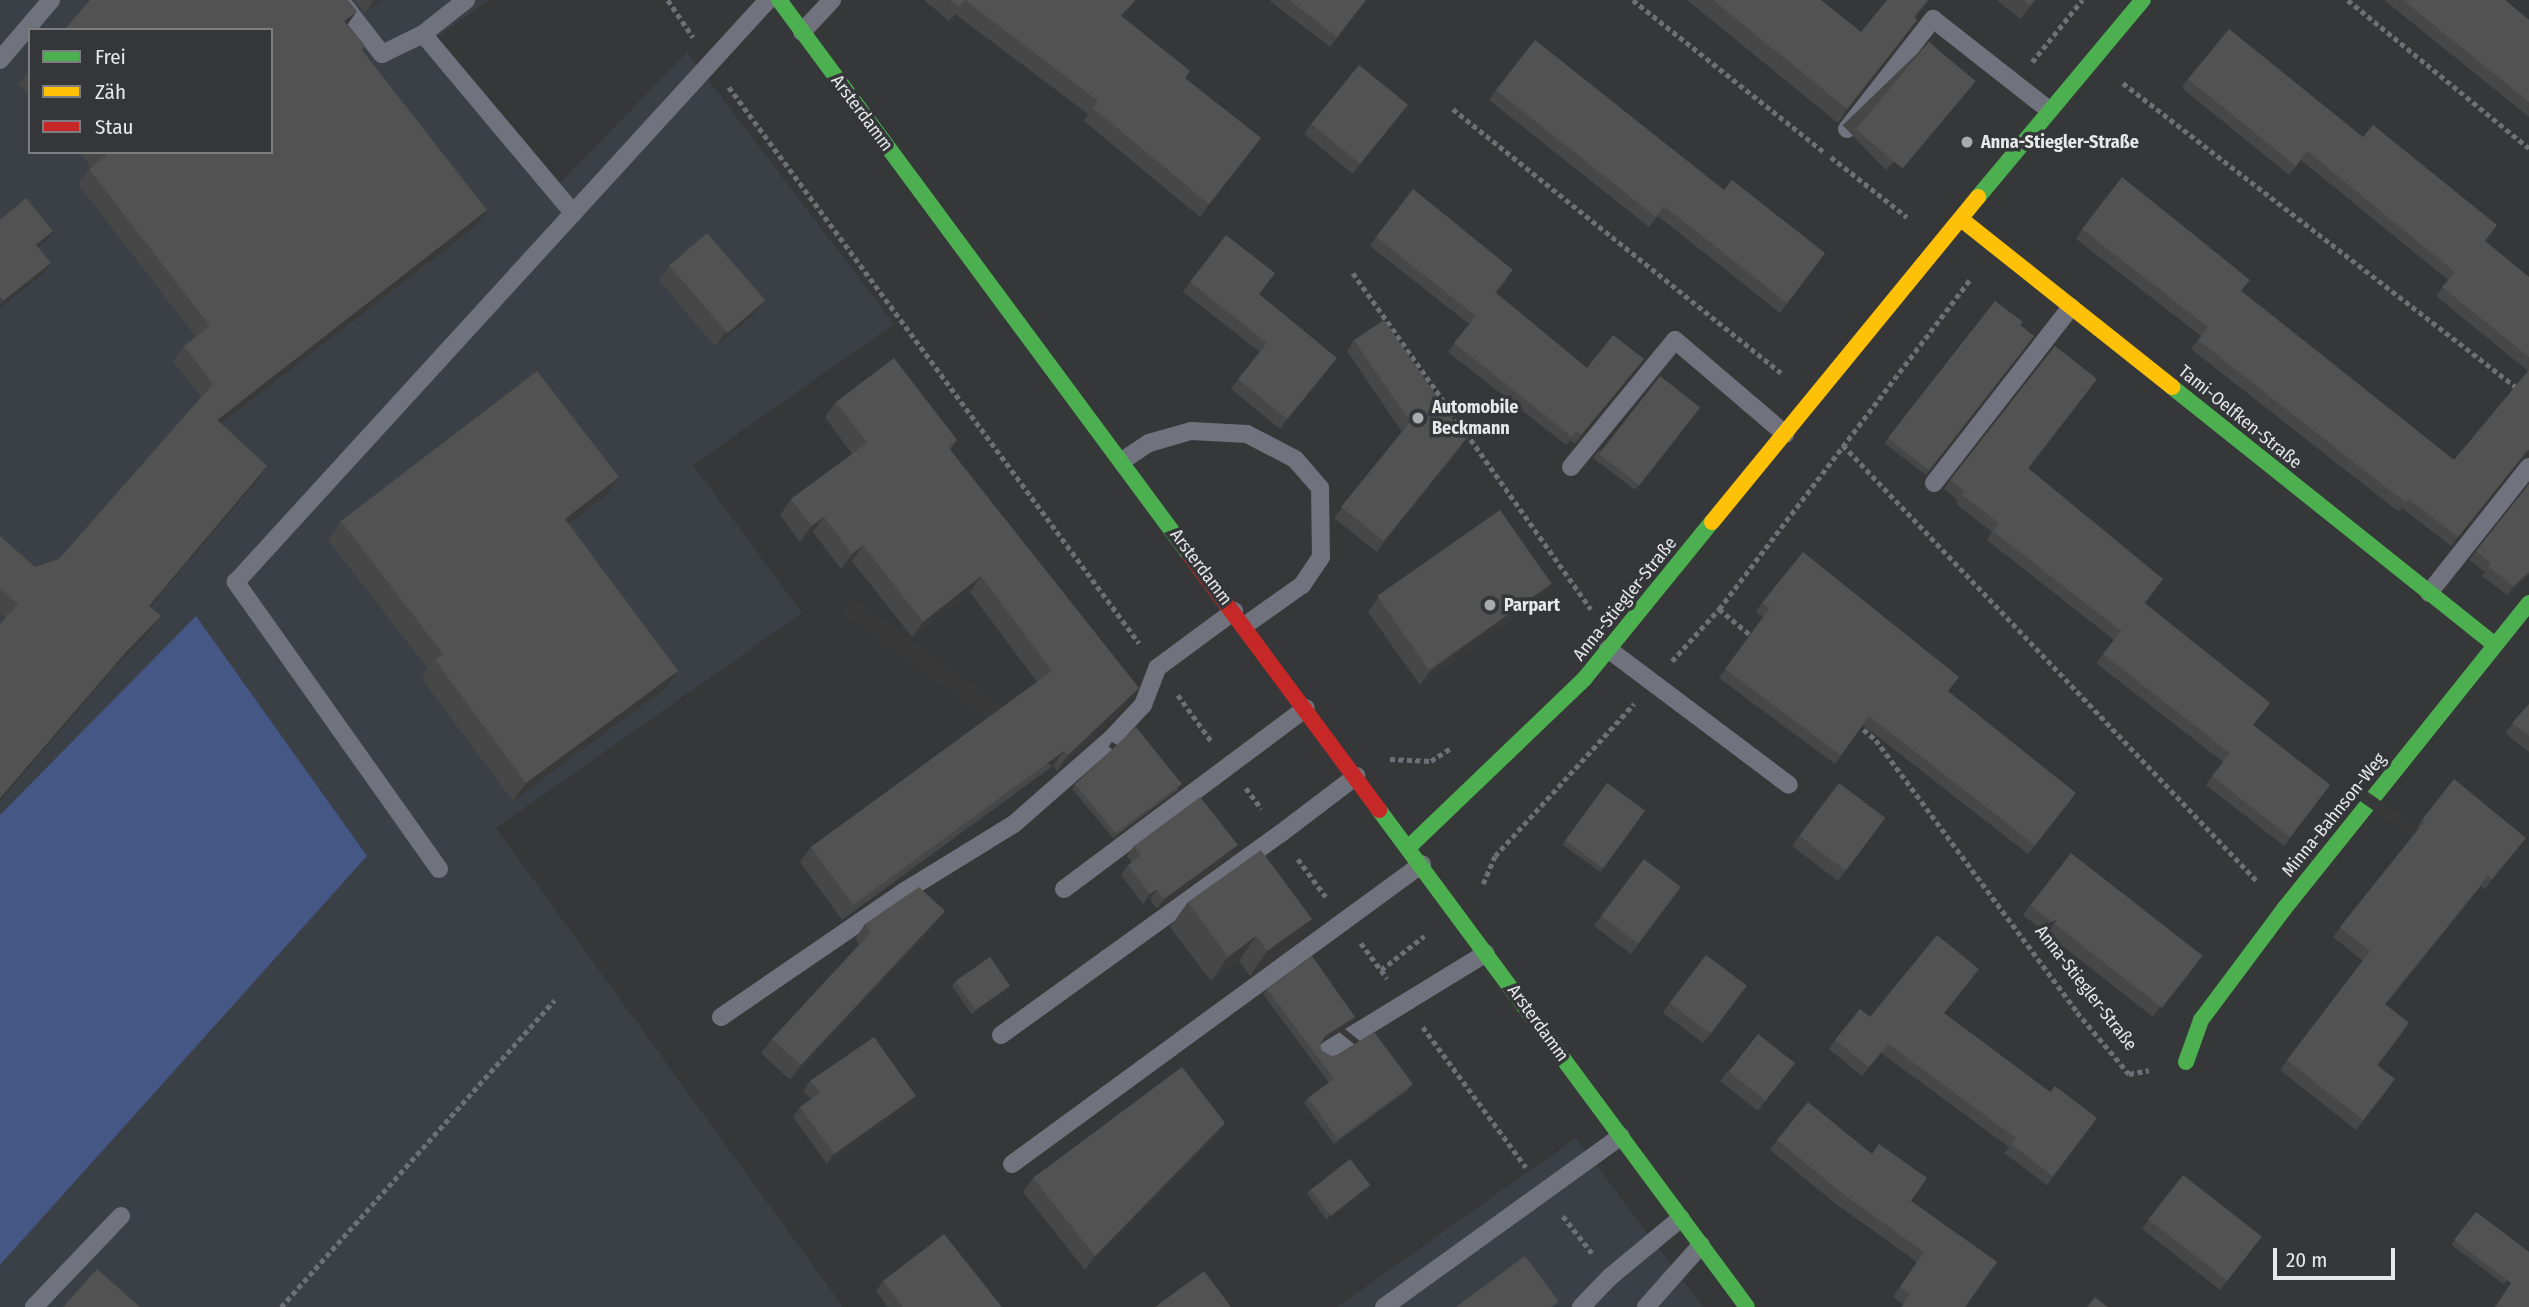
<!DOCTYPE html>
<html>
<head>
<meta charset="utf-8">
<style>
	body { margin:0 }
	#map { position:relative; width:2529px; height:1307px; overflow:hidden; background:#363738; font-family:"Fira Sans Condensed",sans-serif }
	div>[style] { position:absolute }
	[style*='--x'] { left:calc(var(--x)*1px); top:calc(var(--y)*1px); width:calc(var(--w)*1px); rotate:calc(var(--a)*1deg) }
	.built>* { inset:0; background:#3b3f46 }
	.green>* { inset:0; background:#455785 }
	.path>* { height:4.5px; margin-top:-2.25px; transform-origin:0; background:repeating-linear-gradient(90deg,#6d7075 0 5px,transparent 0 8.5px) }
	.lane>* { height:18px; margin:-9px; padding:0 9px; transform-origin:9px; border-radius:9px; background:#70737d }
	.fast>* { height:16px; margin:-8px; padding:0 8px; transform-origin:8px; border-radius:8px; background:#4caf50 }
	.slow>* { height:16px; margin:-8px; padding:0 8px; transform-origin:8px; border-radius:8px; background:#ffc107 }
	.jam>* { height:16px; margin:-8px; padding:0 8px; transform-origin:8px; border-radius:8px; background:#c62828 }
	.wall>* { inset:0; background:#474747; transform-origin:0 0 }
	.shaded-wall>* { inset:0; background:#393939; transform-origin:0 0 }
	.building>* { inset:0; background:#525252; transform-origin:0 0 }
	.dots>* { width:19px; height:19px; translate:-50% -50%; box-sizing:border-box; border:4px solid #353639; border-radius:50% }
	span { translate:-50% -50%; white-space:nowrap; text-align:center; line-height:1.15; -webkit-text-stroke:7px #353639; paint-order:stroke }
	.street-label { font-size:18px; color:#e7e8ea }
	.poi-label { font-size:18px; color:#e7e8ea; font-weight:700 }
	.left { translate:0 -50%; text-align:left }
	.legend { position:absolute; left:28px; top:28px; width:245px; height:126px; box-sizing:border-box; background:#353639; border:2px solid #7c7d80; margin:0; padding:9px 12px; list-style:none; font-size:21px; color:#e7e8ea }
	.legend li { display:flex; align-items:center; gap:14px; height:35px }
	.legend b { width:35px; border:2px solid #7c7d80 }
	.scale { position:absolute; left:2273px; top:1248px; width:122px; height:32px; box-sizing:border-box; border:4px solid #e7e8ea; border-top:0; padding-left:9px; font-size:21px; line-height:24px; white-space:nowrap; color:#e7e8ea; -webkit-text-stroke:5px #353639; paint-order:stroke }
</style>
</head>
<body>
<div id="map">
	<div class="built">
		<div style="clip-path:polygon(evenodd,0 0,489px 0,432px 41px,558px 185px,687px 52px,894px 324px,693px 465px,802px 613px,496px 828px,843px 1307px,0 1307px,0 1265px,367px 856px,0 815px,0 0,30px 30px,271px 30px,271px 152px,30px 152px,30px 30px)"></div>
		<div style="clip-path:polygon(1576px 1138px,1703px 1307px,1337px 1307px)"></div>
	</div>
	<div class="green">
		<div style="clip-path:polygon(196px 616px,367px 856px,0 1265px,0 815px)"></div>
	</div>
	<div class="path">
		<div style="--x:668;--y:0;--w:45;--a:56"></div>
		<div style="--x:1633;--y:0;--w:244;--a:38.5"></div>
		<div style="--x:2348;--y:0;--w:234;--a:39.3"></div>
		<div style="--x:2032;--y:62;--w:80;--a:-51.1"></div>
		<div style="--x:2123;--y:83;--w:513;--a:37.72"></div>
		<div style="--x:729;--y:87;--w:691;--a:53.59"></div>
		<div style="--x:1453;--y:109;--w:421;--a:38.8"></div>
		<div style="--x:1831;--y:157;--w:97;--a:38.3"></div>
		<div style="--x:1353;--y:273;--w:412;--a:54.7"></div>
		<div style="--x:1843;--y:445;--w:601;--a:46.48"></div>
		<div style="--x:1719;--y:609;--w:45;--a:39.6"></div>
		<div style="--x:1672;--y:661;--w:70;--a:-47.9"></div>
		<div style="--x:1719;--y:609;--w:415;--a:-52.7"></div>
		<div style="--x:1178;--y:695;--w:58;--a:54.1"></div>
		<div style="--x:1857;--y:724;--w:25;--a:40"></div>
		<div style="--x:1876;--y:740;--w:338;--a:53.5"></div>
		<div style="--x:2077;--y:1012;--w:81;--a:50"></div>
		<div style="--x:2129;--y:1074;--w:20;--a:-11"></div>
		<div style="--x:1390;--y:759;--w:41;--a:2.8"></div>
		<div style="--x:1431;--y:761;--w:24;--a:-33"></div>
		<div style="--x:1246;--y:788;--w:26;--a:53"></div>
		<div style="--x:1298;--y:859;--w:47;--a:53.6"></div>
		<div style="--x:1483;--y:884;--w:30;--a:-67"></div>
		<div style="--x:1495;--y:856;--w:206;--a:-47.6"></div>
		<div style="--x:1361;--y:943;--w:44;--a:53.4"></div>
		<div style="--x:1381;--y:970;--w:55;--a:-38.3"></div>
		<div style="--x:1423;--y:1027;--w:174;--a:53.7"></div>
		<div style="--x:1563;--y:1216;--w:47;--a:51.9"></div>
		<div style="--x:281;--y:1307;--w:411;--a:-48.3"></div>
	</div>
	<div class="lane">
		<div style="--x:340;--y:0;--w:68;--a:52.1"></div>
		<div style="--x:382;--y:54;--w:46;--a:-26"></div>
		<div style="--x:423;--y:34;--w:55;--a:-38.3"></div>
		<div style="--x:802;--y:32;--w:44;--a:-46.8"></div>
		<div style="--x:423;--y:34;--w:234;--a:50"></div>
		<div style="--x:0;--y:60;--w:79;--a:-49.6"></div>
		<div style="--x:1847;--y:129;--w:140;--a:-52"></div>
		<div style="--x:1933;--y:19;--w:147;--a:38.1"></div>
		<div style="--x:1122;--y:461;--w:32;--a:-34"></div>
		<div style="--x:1149;--y:443;--w:44;--a:-15.9"></div>
		<div style="--x:1191;--y:431;--w:56;--a:3.1"></div>
		<div style="--x:1247;--y:434;--w:54;--a:27.5"></div>
		<div style="--x:1295;--y:459;--w:38;--a:49"></div>
		<div style="--x:1320;--y:488;--w:69;--a:89.2"></div>
		<div style="--x:1321;--y:557;--w:34;--a:124"></div>
		<div style="--x:1302;--y:585;--w:71;--a:144.7"></div>
		<div style="--x:1571;--y:467;--w:164;--a:-50.7"></div>
		<div style="--x:1675;--y:340;--w:145;--a:40.5"></div>
		<div style="--x:1934;--y:483;--w:223;--a:-52.1"></div>
		<div style="--x:2429;--y:593;--w:161;--a:-51.6"></div>
		<div style="--x:1608;--y:649;--w:226;--a:36.9"></div>
		<div style="--x:439;--y:869;--w:352;--a:-125.3"></div>
		<div style="--x:236;--y:582;--w:789;--a:-47.57"></div>
		<div style="--x:1064;--y:889;--w:302;--a:-36.8"></div>
		<div style="--x:721;--y:1017;--w:223;--a:-34.4"></div>
		<div style="--x:905;--y:891;--w:128;--a:-31.6"></div>
		<div style="--x:1014;--y:824;--w:130;--a:-41.3"></div>
		<div style="--x:1112;--y:738;--w:45;--a:-46.8"></div>
		<div style="--x:1143;--y:705;--w:40;--a:-69"></div>
		<div style="--x:1157;--y:668;--w:96;--a:-36.5"></div>
		<div style="--x:1001;--y:1035;--w:344;--a:-35.8"></div>
		<div style="--x:1280;--y:834;--w:96;--a:-37.3"></div>
		<div style="--x:1328;--y:1050;--w:185;--a:-31.5"></div>
		<div style="--x:1012;--y:1164;--w:508;--a:-36.19"></div>
		<div style="--x:34;--y:1307;--w:126;--a:-46.3"></div>
		<div style="--x:1384;--y:1307;--w:292;--a:-35.8"></div>
		<div style="--x:1581;--y:1307;--w:42;--a:-46"></div>
		<div style="--x:1610;--y:1277;--w:92;--a:-39.7"></div>
		<div style="--x:1646;--y:1307;--w:83;--a:-48.4"></div>
	</div>
	<div class="fast">
		<div style="--x:779;--y:0;--w:689;--a:53.5"></div>
		<div style="--x:1978;--y:197;--w:257;--a:-50.1"></div>
		<div style="--x:2172;--y:387;--w:413;--a:38.6"></div>
		<div style="--x:1379;--y:810;--w:618;--a:53.48"></div>
		<div style="--x:1409;--y:847;--w:244;--a:-43.8"></div>
		<div style="--x:1585;--y:678;--w:201;--a:-50.9"></div>
		<div style="--x:2186;--y:1062;--w:45;--a:-70.3"></div>
		<div style="--x:2201;--y:1020;--w:139;--a:-53.2"></div>
		<div style="--x:2284;--y:909;--w:392;--a:-51.3"></div>
	</div>
	<div class="slow">
		<div style="--x:1961;--y:219;--w:270;--a:38.5"></div>
		<div style="--x:1712;--y:522;--w:420;--a:-50.7"></div>
	</div>
	<div class="jam">
		<div style="--x:1189;--y:554;--w:319;--a:53.4"></div>
	</div>
	<div class="wall">
		<div style="clip-path:polygon(354px 0,383px 0,365px 13px)"></div>
		<div style="clip-path:polygon(924px 0,1137px 0,1123px 17px,1190px 71px,1185px 78px,1261px 138px,1200px 217px,1084px 121px,1088px 114px,955px 14px,949px 21px)"></div>
		<div style="clip-path:polygon(1271px 0,1366px 0,1330px 47px,1270px 1px)"></div>
		<div style="clip-path:polygon(1687px 0,1821px 0,1861px 32px,1929px 0,1915px 18px,1917px 20px,1908px 33px,1838px 123px)"></div>
		<div style="clip-path:polygon(1997px 0,2036px 0,2020px 19px)"></div>
		<div style="clip-path:polygon(2384px 0,2505px 0,2529px 20px,2529px 117px)"></div>
		<div style="clip-path:polygon(348px 25px,365px 46px,362px 50px,476px 226px,221px 423px,267px 466px,257px 481px,150px 607px,161px 616px,150px 632px,115px 667px,0 801px,0 624px,5px 618px,0 613px,0 536px,35px 567px,59px 559px,201px 397px,173px 362px,184px 346px,196px 337px,78px 184px,91px 167px,79px 152px,271px 152px)"></div>
		<div style="left:1929px;top:42px;width:62px;height:120px;rotate:46deg"></div>
		<div style="clip-path:polygon(30px 69px,30px 96px,19px 84px)"></div>
		<div style="clip-path:polygon(2188px 79px,2485px 241px,2529px 277px,2529px 456px,2520px 460px,2451px 546px,2402px 508px,2399px 512px,2191px 349px,2201px 336px,2076px 239px,2082px 229px,2242px 291px,2454px 460px,2528px 371px,2436px 296px,2448px 280px,2301px 160px,2289px 175px,2182px 88px)"></div>
		<div style="clip-path:polygon(1496px 90px,1724px 190px,1818px 263px,1780px 313px,1658px 216px,1649px 227px,1489px 100px)"></div>
		<div style="clip-path:polygon(1408px 105px,1353px 174px,1304px 134px,1311px 124px)"></div>
		<div style="clip-path:polygon(1376px 237px,1507px 279px,1496px 293px,1587px 368px,1644px 359px,1575px 444px,1570px 440px,1566px 445px,1448px 352px,1469px 324px,1370px 246px)"></div>
		<div style="clip-path:polygon(669px 266px,765px 300px,754px 314px,715px 347px,659px 280px)"></div>
		<div style="clip-path:polygon(1275px 273px,1259px 294px,1330px 367px,1280px 429px,1231px 389px,1260px 352px,1183px 292px,1190px 282px)"></div>
		<div style="clip-path:polygon(1995px 301px,2020px 325px,2034px 336px,1926px 475px,1884px 443px)"></div>
		<div style="clip-path:polygon(1354px 340px,1459px 450px,1377px 552px,1334px 518px,1402px 432px,1347px 351px)"></div>
		<div style="clip-path:polygon(2097px 379px,2028px 469px,2157px 588px,2145px 603px,2270px 703px,2253px 725px,2330px 785px,2284px 846px,2206px 785px,2223px 762px,2096px 663px,2114px 640px,1987px 540px,1992px 532px,1956px 504px,1958px 501px,1944px 489px,1950px 480px)"></div>
		<div style="clip-path:polygon(836px 402px,957px 440px,950px 450px,1128px 704px,1057px 771px,1053px 766px,842px 920px,800px 862px,811px 847px,1037px 682px,970px 592px,912px 637px,852px 561px,841px 569px,813px 532px,800px 542px,780px 515px,791px 499px,852px 454px,825px 417px)"></div>
		<div style="clip-path:polygon(1700px 407px,1635px 490px,1593px 458px,1597px 452px)"></div>
		<div style="clip-path:polygon(619px 477px,606px 496px,569px 524px,678px 671px,665px 689px,513px 801px,422px 679px,428px 669px,328px 540px,341px 521px)"></div>
		<div style="clip-path:polygon(2529px 484px,2529px 574px,2522px 582px,2507px 595px,2482px 576px,2485px 572px,2469px 560px)"></div>
		<div style="clip-path:polygon(1552px 583px,1542px 598px,1420px 685px,1368px 612px,1378px 598px)"></div>
		<div style="clip-path:polygon(1762px 603px,1948px 692px,2069px 802px,2028px 854px,1863px 725px,1835px 764px,1719px 678px,1763px 617px,1756px 612px)"></div>
		<div style="clip-path:polygon(2529px 704px,2529px 752px,2505px 733px)"></div>
		<div style="left:1607px;top:783px;width:47px;height:76px;rotate:36deg"></div>
		<div style="clip-path:polygon(1075px 784px,1182px 784px,1179px 789px,1113px 838px,1072px 789px)"></div>
		<div style="clip-path:polygon(1885px 818px,1838px 881px,1792px 846px,1799px 836px)"></div>
		<div style="clip-path:polygon(2422px 820px,2519px 848px,2485px 889px,2481px 886px,2385px 1005px,2402px 1033px,2378px 1065px,2388px 1089px,2356px 1130px,2280px 1070px,2363px 961px,2333px 937px,2417px 832px,2415px 830px)"></div>
		<div style="clip-path:polygon(1134px 846px,1231px 855px,1157px 909px,1150px 899px,1143px 904px,1121px 875px,1128px 865px,1132px 862px,1127px 856px)"></div>
		<div style="clip-path:polygon(1681px 887px,1631px 954px,1594px 926px,1601px 916px)"></div>
		<div style="clip-path:polygon(1188px 902px,1312px 919px,1295px 943px,1250px 976px,1239px 961px,1211px 981px,1170px 927px)"></div>
		<div style="clip-path:polygon(2030px 905px,2195px 967px,2153px 1017px,2023px 915px)"></div>
		<div style="clip-path:polygon(945px 911px,935px 926px,790px 1080px,761px 1053px,772px 1039px,859px 945px,855px 939px,865px 924px)"></div>
		<div style="left:1706px;top:955px;width:51px;height:72px;rotate:37deg"></div>
		<div style="clip-path:polygon(1972px 978px,1944px 1013px,2050px 1092px,2097px 1118px,2047px 1185px,2004px 1153px,2009px 1147px,1881px 1053px,1862px 1076px,1829px 1049px,1835px 1040px,1870px 1017px)"></div>
		<div style="clip-path:polygon(956px 981px,1007px 991px,972px 1015px,952px 986px)"></div>
		<div style="clip-path:polygon(1267px 989px,1355px 1017px,1352px 1022px,1323px 1040px,1320px 1045px,1322px 1051px,1331px 1056px,1413px 1084px,1409px 1089px,1334px 1144px,1304px 1103px,1308px 1098px,1329px 1083px,1263px 994px)"></div>
		<div style="clip-path:polygon(1795px 1063px,1758px 1111px,1720px 1081px,1727px 1071px)"></div>
		<div style="clip-path:polygon(810px 1081px,909px 1106px,827px 1164px,793px 1117px,800px 1107px,811px 1099px,803px 1091px)"></div>
		<div style="clip-path:polygon(1225px 1123px,1215px 1138px,1085px 1270px,1023px 1192px,1033px 1178px)"></div>
		<div style="clip-path:polygon(1777px 1140px,1911px 1201px,1997px 1262px,1903px 1304px,1893px 1297px,1917px 1262px,1836px 1204px,1770px 1150px)"></div>
		<div style="clip-path:polygon(1370px 1185px,1366px 1190px,1327px 1220px,1307px 1194px,1310px 1189px)"></div>
		<div style="left:2476px;top:1212px;width:66px;height:41px;rotate:37deg"></div>
		<div style="clip-path:polygon(2149px 1219px,2261px 1237px,2220px 1290px,2142px 1229px)"></div>
		<div style="clip-path:polygon(883px 1281px,1002px 1307px,888px 1307px,876px 1291px)"></div>
	</div>
	<div class="shaded-wall">
		<div style="clip-path:polygon(374px 0,383px 0,365px 13px)"></div>
		<div style="clip-path:polygon(1135px 0,1137px 0,1112px 29px,1121px 16px)"></div>
		<div style="clip-path:polygon(1928px 0,1929px 0,1904px 30px,1914px 17px)"></div>
		<div style="clip-path:polygon(357px 11px,346px 27px,344px 21px)"></div>
		<div style="clip-path:polygon(1917px 20px,1908px 33px,1838px 123px,1847px 109px)"></div>
		<div style="clip-path:polygon(1408px 105px,1401px 115px,1353px 174px,1360px 164px)"></div>
		<div style="clip-path:polygon(1261px 138px,1251px 151px,1200px 217px,1209px 204px)"></div>
		<div style="clip-path:polygon(487px 210px,476px 226px,206px 435px,217px 420px)"></div>
		<div style="clip-path:polygon(53px 231px,46px 241px,29px 255px,36px 245px)"></div>
		<div style="clip-path:polygon(51px 263px,44px 273px,0 308px,0 306px,3px 301px)"></div>
		<div style="clip-path:polygon(765px 300px,754px 314px,715px 347px,725px 333px)"></div>
		<div style="clip-path:polygon(1337px 358px,1330px 367px,1280px 429px,1287px 419px)"></div>
		<div style="clip-path:polygon(1644px 359px,1638px 367px,1575px 444px,1581px 435px)"></div>
		<div style="clip-path:polygon(1466px 439px,1459px 450px,1377px 552px,1384px 541px)"></div>
		<div style="clip-path:polygon(2529px 450px,2529px 456px,2520px 460px,2451px 546px,2527px 451px)"></div>
		<div style="clip-path:polygon(267px 466px,257px 481px,138px 621px,149px 606px)"></div>
		<div style="clip-path:polygon(619px 477px,606px 496px,552px 537px,565px 519px)"></div>
		<div style="clip-path:polygon(824px 517px,813px 532px,800px 542px,811px 526px)"></div>
		<div style="clip-path:polygon(863px 545px,852px 561px,841px 569px,852px 554px)"></div>
		<div style="clip-path:polygon(2529px 572px,2522px 582px,2507px 595px,2514px 586px)"></div>
		<div style="clip-path:polygon(981px 576px,970px 592px,912px 637px,923px 622px)"></div>
		<div style="clip-path:polygon(1552px 583px,1542px 598px,1420px 685px,1430px 671px)"></div>
		<div style="clip-path:polygon(161px 616px,150px 632px,115px 667px,0 801px,0 798px,126px 652px)"></div>
		<div style="clip-path:polygon(678px 671px,665px 689px,513px 801px,526px 783px)"></div>
		<div style="clip-path:polygon(1139px 688px,1128px 704px,1057px 771px,1068px 755px)"></div>
		<div style="left:1064px;top:751px;width:19px;height:261px;rotate:126deg"></div>
		<div style="left:1182px;top:784px;width:6px;height:82px;rotate:121deg"></div>
		<div style="clip-path:polygon(2526px 838px,2519px 848px,2485px 889px,2492px 879px)"></div>
		<div style="clip-path:polygon(1238px 845px,1231px 855px,1157px 909px,1164px 899px)"></div>
		<div style="left:2488px;top:876px;width:12px;height:164px;rotate:125deg"></div>
		<div style="clip-path:polygon(1157px 889px,1150px 899px,1143px 904px,1150px 894px)"></div>
		<div style="clip-path:polygon(945px 911px,935px 926px,790px 1080px,801px 1065px)"></div>
		<div style="clip-path:polygon(1312px 919px,1295px 943px,1250px 976px,1267px 951px)"></div>
		<div style="clip-path:polygon(1256px 936px,1239px 961px,1211px 981px,1228px 957px)"></div>
		<div style="clip-path:polygon(2202px 957px,2195px 967px,2153px 1017px,2160px 1007px)"></div>
		<div style="clip-path:polygon(1010px 986px,1007px 991px,972px 1015px,976px 1010px)"></div>
		<div style="clip-path:polygon(1355px 1017px,1352px 1022px,1322px 1041px,1325px 1036px)"></div>
		<div style="clip-path:polygon(1795px 1063px,1788px 1073px,1758px 1111px,1765px 1101px)"></div>
		<div style="left:1413px;top:1084px;width:6px;height:93px;rotate:129deg"></div>
		<div style="clip-path:polygon(916px 1096px,909px 1106px,827px 1164px,834px 1154px)"></div>
		<div style="clip-path:polygon(1225px 1123px,1215px 1138px,1085px 1270px,1095px 1256px)"></div>
		<div style="clip-path:polygon(1370px 1185px,1366px 1190px,1327px 1220px,1330px 1215px)"></div>
	</div>
	<div class="building">
		<div style="clip-path:polygon(90px 0,348px 0,357px 11px,344px 21px,365px 46px,361px 49px,487px 210px,217px 420px,267px 466px,149px 606px,161px 616px,126px 652px,0 798px,0 624px,18px 604px,0 589px,0 536px,35px 567px,59px 559px,213px 384px,184px 346px,210px 326px,89px 169px,106px 156px,103px 152px,271px 152px,271px 30px,64px 30px)"></div>
		<div style="clip-path:polygon(950px 0,1135px 0,1121px 16px,1190px 71px,1185px 78px,1261px 138px,1209px 204px,1093px 108px,1098px 101px,965px 0,959px 7px)"></div>
		<div style="clip-path:polygon(1289px 0,1366px 0,1337px 37px)"></div>
		<div style="clip-path:polygon(1713px 0,1821px 0,1861px 32px,1887px 0,1928px 0,1914px 17px,1917px 20px,1847px 109px)"></div>
		<div style="clip-path:polygon(2023px 0,2034px 0,2030px 5px)"></div>
		<div style="clip-path:polygon(2403px 0,2505px 0,2529px 20px,2529px 102px)"></div>
		<div style="clip-path:polygon(2229px 29px,2363px 137px,2373px 125px,2497px 225px,2485px 241px,2529px 277px,2529px 357px,2442px 287px,2455px 272px,2307px 151px,2296px 166px,2188px 79px)"></div>
		<div style="clip-path:polygon(1535px 40px,1724px 190px,1732px 180px,1825px 253px,1787px 303px,1664px 206px,1656px 217px,1496px 90px)"></div>
		<div style="left:1929px;top:42px;width:61px;height:114px;rotate:40deg"></div>
		<div style="left:1359px;top:65px;width:63px;height:76px;rotate:39deg"></div>
		<div style="clip-path:polygon(2122px 177px,2250px 280px,2241px 291px,2454px 460px,2529px 370px,2529px 450px,2527px 451px,2458px 537px,2409px 499px,2406px 503px,2198px 340px,2208px 327px,2082px 229px)"></div>
		<div style="clip-path:polygon(1413px 189px,1513px 270px,1495px 292px,1587px 368px,1613px 335px,1644px 359px,1581px 435px,1576px 431px,1572px 437px,1454px 343px,1476px 316px,1376px 237px)"></div>
		<div style="clip-path:polygon(26px 198px,53px 231px,36px 245px,51px 263px,3px 301px,0 297px,0 220px)"></div>
		<div style="left:707px;top:233px;width:89px;height:50px;rotate:49deg"></div>
		<div style="clip-path:polygon(1226px 235px,1275px 273px,1259px 294px,1337px 358px,1287px 419px,1238px 379px,1267px 343px,1190px 282px)"></div>
		<div style="clip-path:polygon(1995px 301px,2023px 322px,2020px 325px,2034px 336px,1929px 470px,1888px 438px)"></div>
		<div style="clip-path:polygon(1384px 320px,1466px 439px,1384px 541px,1341px 507px,1410px 422px,1354px 340px)"></div>
		<div style="clip-path:polygon(2055px 346px,2097px 379px,2028px 468px,2163px 579px,2144px 603px,2270px 703px,2253px 725px,2330px 785px,2290px 837px,2212px 776px,2230px 753px,2103px 654px,2121px 631px,1993px 531px,1999px 523px,1962px 495px,1965px 492px,1950px 480px)"></div>
		<div style="clip-path:polygon(894px 358px,957px 440px,948px 447px,1139px 688px,1068px 755px,1064px 751px,853px 905px,811px 847px,1052px 671px,981px 576px,923px 622px,863px 545px,852px 554px,824px 517px,811px 526px,791px 499px,867px 443px,836px 402px)"></div>
		<div style="clip-path:polygon(537px 371px,619px 477px,565px 519px,678px 671px,526px 783px,435px 660px,443px 654px,341px 521px)"></div>
		<div style="left:1660px;top:376px;width:51px;height:99px;rotate:38deg"></div>
		<div style="clip-path:polygon(2529px 484px,2529px 572px,2514px 586px,2489px 567px,2491px 563px,2476px 551px)"></div>
		<div style="left:1500px;top:510px;width:90px;height:150px;rotate:55deg"></div>
		<div style="clip-path:polygon(1803px 552px,1959px 677px,1948px 691px,2076px 793px,2035px 845px,1869px 716px,1841px 755px,1725px 669px,1770px 608px,1762px 603px)"></div>
		<div style="clip-path:polygon(2529px 704px,2529px 736px,2512px 723px)"></div>
		<div style="clip-path:polygon(1136px 727px,1182px 784px,1116px 833px,1075px 784px)"></div>
		<div style="clip-path:polygon(2454px 779px,2526px 838px,2492px 879px,2488px 876px,2385px 1004px,2409px 1023px,2377px 1065px,2395px 1079px,2363px 1120px,2287px 1060px,2370px 951px,2340px 927px,2424px 822px,2422px 820px)"></div>
		<div style="left:1607px;top:783px;width:47px;height:71px;rotate:36deg"></div>
		<div style="left:1839px;top:783px;width:58px;height:66px;rotate:37deg"></div>
		<div style="clip-path:polygon(1200px 797px,1238px 845px,1164px 899px,1157px 889px,1150px 894px,1128px 865px,1141px 855px,1134px 846px)"></div>
		<div style="clip-path:polygon(1261px 850px,1312px 919px,1267px 951px,1256px 936px,1228px 957px,1188px 902px)"></div>
		<div style="left:2071px;top:853px;width:167px;height:66px;rotate:38deg"></div>
		<div style="left:1644px;top:859px;width:46px;height:71px;rotate:37deg"></div>
		<div style="clip-path:polygon(919px 887px,945px 911px,801px 1065px,772px 1039px,871px 932px,865px 924px)"></div>
		<div style="clip-path:polygon(1937px 935px,1979px 969px,1944px 1013px,2050px 1092px,2055px 1086px,2097px 1118px,2053px 1176px,2011px 1144px,2016px 1138px,1888px 1044px,1869px 1067px,1835px 1040px,1860px 1009px,1870px 1017px)"></div>
		<div style="left:1706px;top:955px;width:51px;height:60px;rotate:37deg"></div>
		<div style="clip-path:polygon(1312px 956px,1355px 1017px,1325px 1036px,1320px 1045px,1322px 1051px,1331px 1056px,1337px 1055px,1374px 1032px,1413px 1084px,1338px 1139px,1308px 1098px,1334px 1079px,1267px 989px)"></div>
		<div style="left:990px;top:957px;width:35px;height:42px;rotate:55deg"></div>
		<div style="left:1758px;top:1034px;width:47px;height:48px;rotate:38deg"></div>
		<div style="clip-path:polygon(874px 1037px,916px 1096px,834px 1154px,800px 1107px,821px 1092px,810px 1081px)"></div>
		<div style="clip-path:polygon(1182px 1067px,1225px 1123px,1095px 1256px,1033px 1178px)"></div>
		<div style="clip-path:polygon(1808px 1102px,1872px 1154px,1879px 1144px,1927px 1178px,1911px 1201px,1997px 1262px,1965px 1307px,1901px 1307px,1910px 1294px,1900px 1287px,1924px 1252px,1843px 1194px,1777px 1140px)"></div>
		<div style="left:1350px;top:1159px;width:33px;height:50px;rotate:52deg"></div>
		<div style="left:2183px;top:1175px;width:100px;height:56px;rotate:38deg"></div>
		<div style="clip-path:polygon(2476px 1212px,2529px 1252px,2529px 1307px,2495px 1307px,2511px 1283px,2454px 1240px)"></div>
		<div style="clip-path:polygon(944px 1234px,1002px 1307px,903px 1307px,883px 1281px)"></div>
		<div style="clip-path:polygon(1525px 1256px,1559px 1302px,1551px 1307px,1456px 1307px)"></div>
		<div style="clip-path:polygon(97px 1269px,140px 1307px,63px 1307px)"></div>
		<div style="clip-path:polygon(1204px 1271px,1231px 1307px,1155px 1307px)"></div>
		<div style="clip-path:polygon(2095px 1297px,2108px 1307px,2087px 1307px)"></div>
	</div>
	<div class="dots">
		<div style="left:1967px;top:142px;background:#a9aaac"></div>
		<div style="left:1418px;top:418px;background:#a9aaac"></div>
		<div style="left:1490px;top:605px;background:#a9aaac"></div>
	</div>
	<div class="street-label">
		<span style="left:862px;top:113px;rotate:53deg">Arsterdamm</span>
		<span style="left:2240px;top:417px;rotate:39deg">Tami-Oelfken-Straße</span>
		<span style="left:1201px;top:567px;rotate:53deg">Arsterdamm</span>
		<span style="left:1625px;top:599px;rotate:-51deg">Anna-Stiegler-Straße</span>
		<span style="left:2334px;top:815px;rotate:-51deg">Minna-Bahnson-Weg</span>
		<span style="left:2086px;top:988px;rotate:52deg">Anna-Stiegler-Straße</span>
		<span style="left:1538px;top:1023px;rotate:54deg">Arsterdamm</span>
	</div>
	<div class="poi-label">
		<span class="left" style="left:1981px;top:142px">Anna-Stiegler-Straße</span>
		<span class="left" style="left:1432px;top:418px">Automobile<br>Beckmann</span>
		<span class="left" style="left:1504px;top:605px">Parpart</span>
	</div>
	<ul class="legend">
	<li><b style="height:9px;background:#4caf50"></b>Frei</li>
	<li><b style="height:9px;background:#ffc107"></b>Zäh</li>
	<li><b style="height:9px;background:#c62828"></b>Stau</li>
	</ul>
	<div class="scale">20 m</div>
</div>
</body>
</html>
